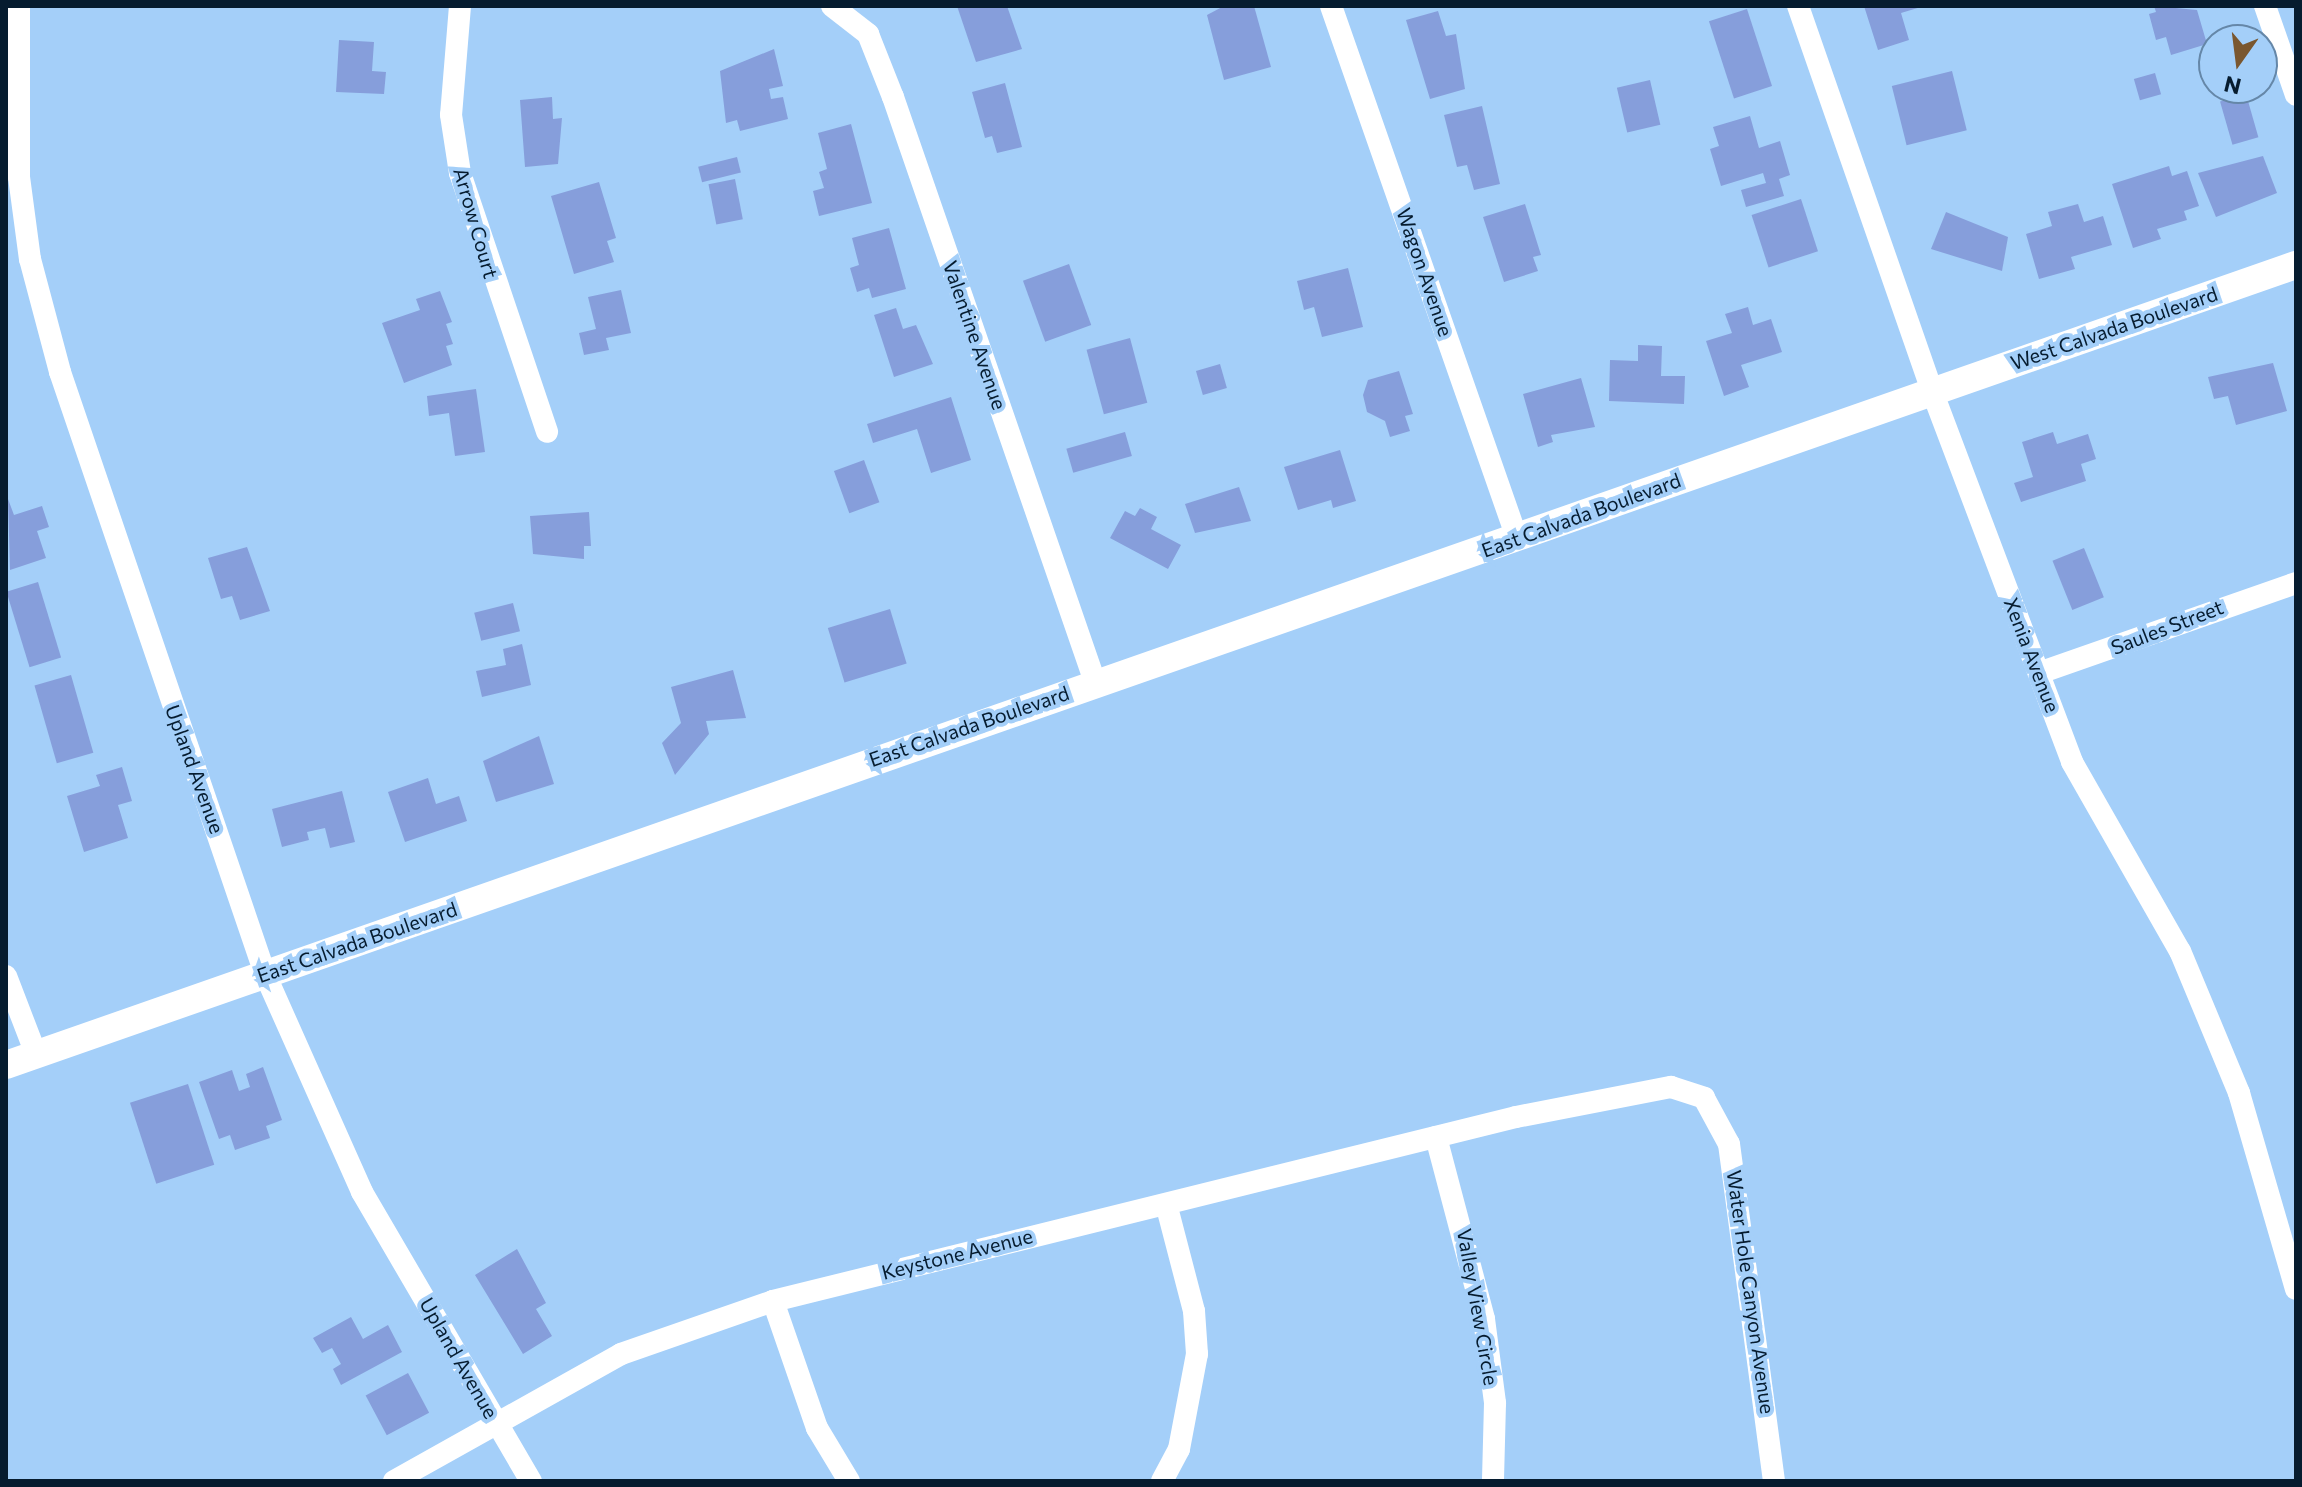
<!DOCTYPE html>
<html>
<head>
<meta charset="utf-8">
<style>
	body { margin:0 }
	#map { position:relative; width:2302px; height:1487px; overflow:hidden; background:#a4cff9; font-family:Commissioner,sans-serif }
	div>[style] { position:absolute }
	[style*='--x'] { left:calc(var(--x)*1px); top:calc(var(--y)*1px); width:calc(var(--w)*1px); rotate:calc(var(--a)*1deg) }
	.building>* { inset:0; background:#869edb; transform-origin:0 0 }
	.minor>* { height:22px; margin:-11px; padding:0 11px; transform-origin:11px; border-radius:11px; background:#fff }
	.major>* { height:28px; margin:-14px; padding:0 14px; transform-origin:14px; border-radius:14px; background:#fff }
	span { translate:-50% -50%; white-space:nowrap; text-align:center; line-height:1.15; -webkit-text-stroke:8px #a4cff9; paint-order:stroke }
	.street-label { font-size:20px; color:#061c2f }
	.frame { position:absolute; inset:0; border:8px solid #061c2f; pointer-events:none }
	.north { position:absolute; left:2198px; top:24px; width:80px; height:80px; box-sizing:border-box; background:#a4cff9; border:2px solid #6587a8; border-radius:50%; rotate:194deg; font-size:22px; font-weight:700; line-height:32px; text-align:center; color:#061c2f }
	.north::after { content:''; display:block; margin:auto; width:28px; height:36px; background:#7a572f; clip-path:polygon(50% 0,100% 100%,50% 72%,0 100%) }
</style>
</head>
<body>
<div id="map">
	<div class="building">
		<div style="clip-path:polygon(957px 6px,1007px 6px,1022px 49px,976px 62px)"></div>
		<div style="clip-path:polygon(1224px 6px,1254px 6px,1271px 67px,1224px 80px,1207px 15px)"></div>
		<div style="clip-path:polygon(1864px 6px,1921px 6px,1921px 7px,1901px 13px,1909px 40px,1878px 50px)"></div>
		<div style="clip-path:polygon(2154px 6px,2197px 10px,2207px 44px,2171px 55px,2166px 37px,2156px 40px,2149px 14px,2156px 12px)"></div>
		<div style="left:1747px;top:9px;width:81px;height:40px;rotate:72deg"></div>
		<div style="clip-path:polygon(1438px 11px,1446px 36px,1456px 34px,1465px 89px,1430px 99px,1406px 20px)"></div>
		<div style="clip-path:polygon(339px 40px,374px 42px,372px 71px,386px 72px,384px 94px,336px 92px)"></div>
		<div style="clip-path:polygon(774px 49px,783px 86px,769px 89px,771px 99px,783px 97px,788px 119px,740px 131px,737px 120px,726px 123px,720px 71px)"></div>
		<div style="left:1952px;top:71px;width:61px;height:62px;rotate:76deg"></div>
		<div style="left:2155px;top:73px;width:22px;height:22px;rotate:74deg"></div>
		<div style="left:1650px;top:80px;width:46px;height:34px;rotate:77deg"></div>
		<div style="clip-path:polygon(1005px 83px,1022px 147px,997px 153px,992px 136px,985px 138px,972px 92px)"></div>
		<div style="left:2246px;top:94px;width:45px;height:27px;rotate:74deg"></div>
		<div style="clip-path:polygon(552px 97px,553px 119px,562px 118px,558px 164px,525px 167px,520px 100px)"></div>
		<div style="clip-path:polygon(1482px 106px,1500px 184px,1474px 190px,1467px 165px,1457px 167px,1444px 115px)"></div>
		<div style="clip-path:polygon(1750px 116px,1759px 148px,1780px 141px,1790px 175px,1779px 179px,1784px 196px,1746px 207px,1741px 190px,1766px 183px,1763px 173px,1721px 186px,1710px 149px,1719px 146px,1713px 127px)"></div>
		<div style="clip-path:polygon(851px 124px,872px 203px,819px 216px,813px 191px,824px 188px,819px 172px,827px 169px,818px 133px)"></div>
		<div style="clip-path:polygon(2263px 156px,2277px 193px,2216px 217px,2198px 173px)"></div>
		<div style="left:737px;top:157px;width:16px;height:40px;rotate:76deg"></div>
		<div style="clip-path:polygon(2169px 166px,2172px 176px,2187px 171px,2199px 206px,2184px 211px,2187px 220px,2157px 229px,2161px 239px,2133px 248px,2112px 184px)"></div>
		<div style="left:735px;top:179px;width:41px;height:27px;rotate:79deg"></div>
		<div style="clip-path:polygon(599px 182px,616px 238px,607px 241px,614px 262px,574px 274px,551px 196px)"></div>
		<div style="left:1801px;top:199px;width:55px;height:52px;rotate:72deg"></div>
		<div style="clip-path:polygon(1525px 204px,1541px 255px,1533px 257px,1538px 271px,1504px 282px,1483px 217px)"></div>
		<div style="clip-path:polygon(2078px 204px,2084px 222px,2103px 216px,2112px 245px,2071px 257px,2075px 269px,2039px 279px,2026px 234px,2052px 226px,2048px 212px)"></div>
		<div style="clip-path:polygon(1946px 212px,2008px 237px,2002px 271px,1931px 249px)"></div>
		<div style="clip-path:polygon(889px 228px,906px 289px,872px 298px,869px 288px,857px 292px,850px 268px,859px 265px,852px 238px)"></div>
		<div style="left:1069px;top:264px;width:65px;height:49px;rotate:70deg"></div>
		<div style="clip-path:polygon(1348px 268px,1363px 327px,1322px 337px,1314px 307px,1304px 310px,1297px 281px)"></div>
		<div style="clip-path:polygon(621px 290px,631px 333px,606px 338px,609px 350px,584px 355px,579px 333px,596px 329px,588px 297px)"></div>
		<div style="clip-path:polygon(440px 291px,452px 322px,446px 324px,453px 344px,446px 346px,452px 365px,404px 383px,382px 323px,420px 310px,416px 299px)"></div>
		<div style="clip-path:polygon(1748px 307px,1753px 325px,1771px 319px,1782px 352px,1741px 365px,1749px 387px,1724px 396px,1706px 341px,1732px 333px,1725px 314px)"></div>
		<div style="clip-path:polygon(896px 308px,903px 329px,916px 325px,933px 364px,894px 377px,874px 315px)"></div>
		<div style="left:1130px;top:338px;width:67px;height:45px;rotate:75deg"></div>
		<div style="clip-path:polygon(1638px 345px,1662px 346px,1661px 376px,1685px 376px,1684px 404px,1609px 401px,1610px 360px,1638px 361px)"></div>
		<div style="clip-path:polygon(2273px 363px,2287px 411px,2236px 425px,2228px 396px,2214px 399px,2208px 377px)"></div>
		<div style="left:1220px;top:364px;width:25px;height:25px;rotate:74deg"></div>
		<div style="clip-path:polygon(1399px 371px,1413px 414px,1405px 416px,1410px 431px,1390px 437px,1385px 421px,1367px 412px,1363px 395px,1368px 380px)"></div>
		<div style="clip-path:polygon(1581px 378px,1595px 427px,1551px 435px,1553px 442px,1538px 447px,1523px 394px)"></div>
		<div style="clip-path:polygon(476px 389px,485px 452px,455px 456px,449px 413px,429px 416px,427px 396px)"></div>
		<div style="clip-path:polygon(951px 397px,971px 460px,931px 473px,917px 429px,873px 443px,867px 424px)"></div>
		<div style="left:1125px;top:432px;width:25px;height:61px;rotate:74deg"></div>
		<div style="clip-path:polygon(2053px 432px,2057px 444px,2088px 434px,2096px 459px,2081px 464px,2086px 481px,2021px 502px,2014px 483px,2033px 477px,2022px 442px)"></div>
		<div style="clip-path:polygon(1340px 450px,1356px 501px,1333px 508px,1331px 500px,1298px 510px,1284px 467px)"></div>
		<div style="left:864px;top:460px;width:45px;height:32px;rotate:70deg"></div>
		<div style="clip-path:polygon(1239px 487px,1251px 521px,1195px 533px,1185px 504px)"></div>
		<div style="clip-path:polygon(8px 499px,14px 515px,42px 506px,49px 527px,37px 531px,46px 558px,10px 570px)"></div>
		<div style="clip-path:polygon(1140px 508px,1157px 517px,1151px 529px,1181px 545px,1168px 569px,1110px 538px,1125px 511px,1135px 516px)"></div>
		<div style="clip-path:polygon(589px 512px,591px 546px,584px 546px,584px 559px,533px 554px,530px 516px)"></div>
		<div style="clip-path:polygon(247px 547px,270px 611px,240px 620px,232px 596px,221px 599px,208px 558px)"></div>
		<div style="left:2084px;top:548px;width:53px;height:34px;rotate:68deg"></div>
		<div style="left:38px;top:582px;width:79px;height:33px;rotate:73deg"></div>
		<div style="left:513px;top:603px;width:29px;height:40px;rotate:76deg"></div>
		<div style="left:890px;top:609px;width:57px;height:65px;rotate:73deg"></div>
		<div style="clip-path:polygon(522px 644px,531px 685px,482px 697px,476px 671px,506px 665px,503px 649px)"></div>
		<div style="clip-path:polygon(733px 670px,746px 718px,706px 721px,709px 734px,675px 775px,662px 743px,681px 723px,671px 687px)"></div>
		<div style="left:71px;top:675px;width:81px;height:38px;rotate:74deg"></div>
		<div style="clip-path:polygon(539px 736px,554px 784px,496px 802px,483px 761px)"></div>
		<div style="clip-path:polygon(122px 767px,132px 801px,118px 805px,128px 838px,84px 852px,67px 796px,100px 786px,96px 775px)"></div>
		<div style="clip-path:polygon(428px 778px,436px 804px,459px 796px,467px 821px,405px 842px,388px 792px)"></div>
		<div style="clip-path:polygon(342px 791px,355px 842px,330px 848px,325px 828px,307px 832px,309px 840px,282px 847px,272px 809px)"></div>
		<div style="clip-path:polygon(263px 1067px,282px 1120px,266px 1126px,270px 1138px,235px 1150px,230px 1135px,219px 1139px,199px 1082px,232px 1070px,239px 1091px,250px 1087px,246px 1074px)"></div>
		<div style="left:188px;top:1084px;width:85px;height:61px;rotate:72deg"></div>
		<div style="clip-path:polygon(517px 1249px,546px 1303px,536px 1309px,552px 1336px,523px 1354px,475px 1275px)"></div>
		<div style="clip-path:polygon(351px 1317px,363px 1339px,388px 1325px,402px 1352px,341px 1385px,333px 1369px,341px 1364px,332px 1348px,322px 1353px,313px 1338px)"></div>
		<div style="left:408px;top:1373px;width:45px;height:48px;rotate:62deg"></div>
	</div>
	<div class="minor">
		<div style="--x:19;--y:6;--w:171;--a:90"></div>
		<div style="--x:19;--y:177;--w:83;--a:82.4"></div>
		<div style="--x:30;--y:259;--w:117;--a:75.1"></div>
		<div style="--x:60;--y:372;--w:636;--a:71.19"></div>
		<div style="--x:265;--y:974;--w:239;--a:66"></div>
		<div style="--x:362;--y:1192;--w:335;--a:59.7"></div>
		<div style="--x:460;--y:6;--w:109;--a:94.7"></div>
		<div style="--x:451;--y:115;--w:59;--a:81.2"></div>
		<div style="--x:460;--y:173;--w:273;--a:71.4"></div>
		<div style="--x:832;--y:6;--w:46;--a:37.9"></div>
		<div style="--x:868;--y:34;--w:68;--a:68.4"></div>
		<div style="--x:893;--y:97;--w:619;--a:70.95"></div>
		<div style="--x:1331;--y:6;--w:564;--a:70.73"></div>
		<div style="--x:1798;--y:6;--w:408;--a:70.8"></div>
		<div style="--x:1932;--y:391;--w:397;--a:69.3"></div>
		<div style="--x:2072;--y:762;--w:218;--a:60.3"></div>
		<div style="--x:2180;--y:951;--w:154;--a:67.4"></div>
		<div style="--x:2239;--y:1093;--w:204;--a:73.8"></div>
		<div style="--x:2265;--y:6;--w:94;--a:70.8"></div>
		<div style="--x:2039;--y:673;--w:272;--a:-19.3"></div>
		<div style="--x:6;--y:976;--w:84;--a:69"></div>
		<div style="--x:1436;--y:1137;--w:188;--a:75.2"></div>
		<div style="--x:1484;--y:1319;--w:85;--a:82.5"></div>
		<div style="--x:1495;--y:1403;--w:78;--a:91.5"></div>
		<div style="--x:773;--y:1301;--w:134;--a:70.9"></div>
		<div style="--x:817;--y:1428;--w:62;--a:58.9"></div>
		<div style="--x:394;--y:1481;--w:260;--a:-29.2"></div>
		<div style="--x:621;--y:1354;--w:161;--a:-19.2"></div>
		<div style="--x:773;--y:1301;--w:765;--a:-13.91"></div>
		<div style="--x:1516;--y:1117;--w:158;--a:-11"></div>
		<div style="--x:1671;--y:1087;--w:35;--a:18"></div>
		<div style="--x:1704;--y:1098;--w:52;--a:61.5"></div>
		<div style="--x:1729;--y:1144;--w:340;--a:82.4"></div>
		<div style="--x:1162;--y:1481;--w:36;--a:-62"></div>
		<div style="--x:1179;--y:1449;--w:97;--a:-79.3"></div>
		<div style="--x:1197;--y:1354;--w:43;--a:-94"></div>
		<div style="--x:1194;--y:1311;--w:107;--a:-104.6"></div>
	</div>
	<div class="major">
		<div style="--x:6;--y:1065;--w:2426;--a:-19.26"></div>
	</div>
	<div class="street-label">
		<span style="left:476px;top:223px;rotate:74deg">Arrow Court</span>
		<span style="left:1425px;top:272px;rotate:71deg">Wagon Avenue</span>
		<span style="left:2114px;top:328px;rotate:-19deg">West Calvada Boulevard</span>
		<span style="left:975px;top:335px;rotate:71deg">Valentine Avenue</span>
		<span style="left:1581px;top:515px;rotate:-20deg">East Calvada Boulevard</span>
		<span style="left:2167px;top:627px;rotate:-21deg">Saules Street</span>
		<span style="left:2032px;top:655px;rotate:69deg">Xenia Avenue</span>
		<span style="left:969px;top:726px;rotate:-19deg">East Calvada Boulevard</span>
		<span style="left:195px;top:769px;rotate:70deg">Upland Avenue</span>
		<span style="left:357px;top:942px;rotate:-19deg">East Calvada Boulevard</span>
		<span style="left:957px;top:1254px;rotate:-14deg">Keystone Avenue</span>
		<span style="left:1751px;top:1292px;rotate:82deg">Water Hole Canyon Avenue</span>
		<span style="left:1478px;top:1307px;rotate:80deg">Valley View Circle</span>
		<span style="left:459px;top:1358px;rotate:60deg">Upland Avenue</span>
	</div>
	<div class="frame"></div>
	<div class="north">N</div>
</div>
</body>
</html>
